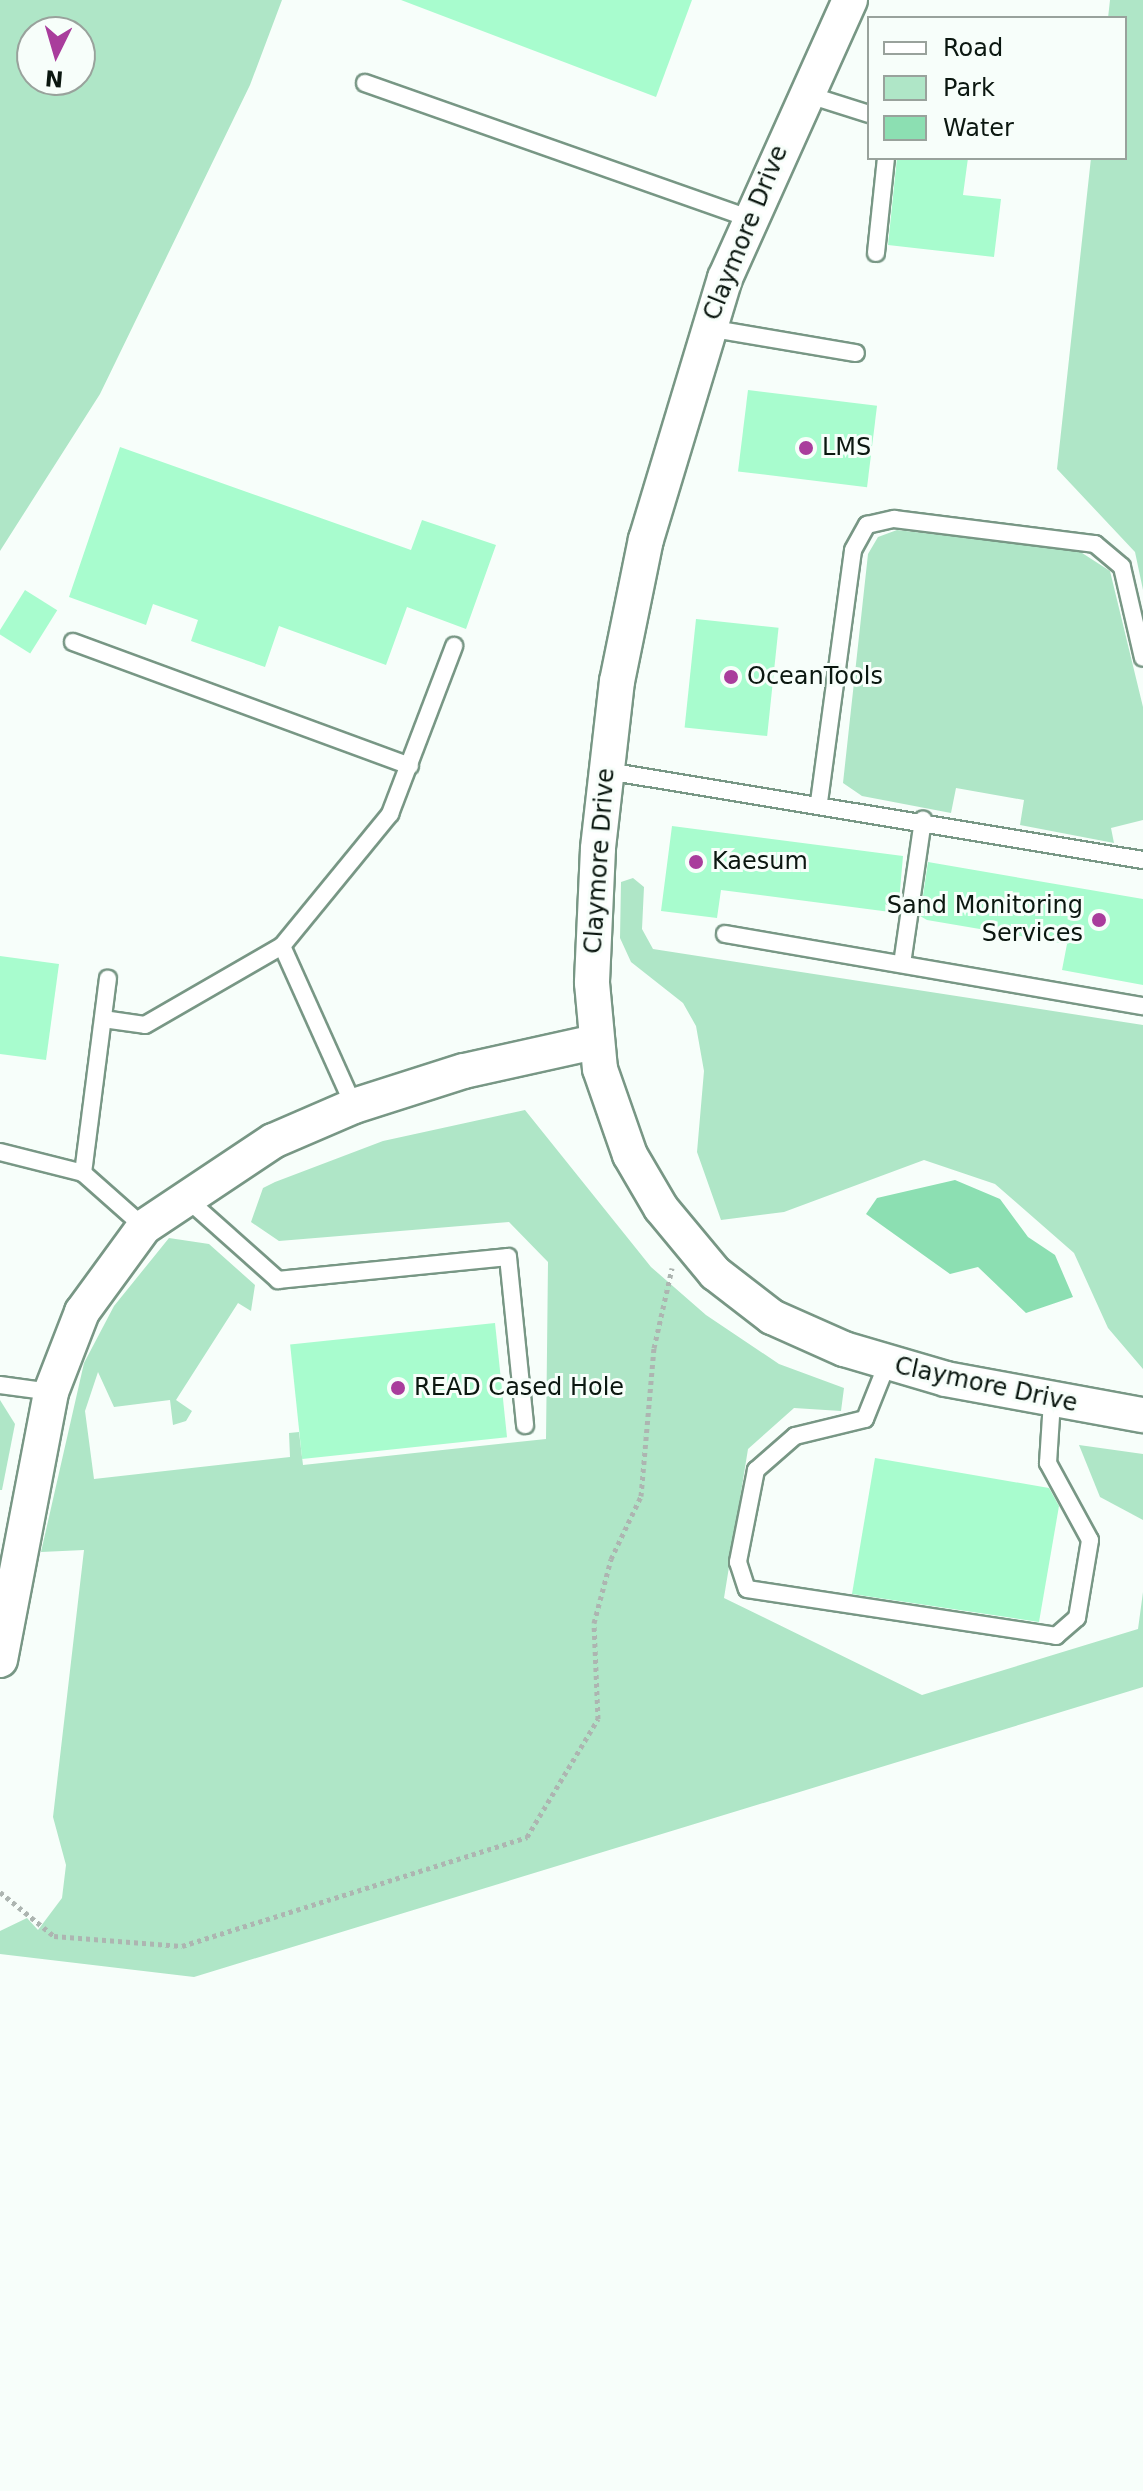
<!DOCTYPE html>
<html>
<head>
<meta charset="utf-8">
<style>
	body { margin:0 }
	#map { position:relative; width:1143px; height:2491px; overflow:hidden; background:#f7fefa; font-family:"DejaVu Sans",sans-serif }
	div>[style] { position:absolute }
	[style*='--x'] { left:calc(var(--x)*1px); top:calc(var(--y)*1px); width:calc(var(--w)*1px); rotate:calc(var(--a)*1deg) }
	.green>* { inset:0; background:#afe6c7 }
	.water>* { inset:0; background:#8cdfb2 }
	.building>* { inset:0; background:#a8fcce; transform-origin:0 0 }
	.path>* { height:5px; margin-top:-2.5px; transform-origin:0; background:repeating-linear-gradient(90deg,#adb5b1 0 4px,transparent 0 8px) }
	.roads { filter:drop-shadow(2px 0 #789785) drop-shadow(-2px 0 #789785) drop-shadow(0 2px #789785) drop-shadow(0 -2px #789785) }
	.service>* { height:16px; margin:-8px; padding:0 8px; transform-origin:8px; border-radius:8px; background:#fff }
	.minor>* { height:34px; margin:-17px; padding:0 17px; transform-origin:17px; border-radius:17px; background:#fff }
	.dots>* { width:22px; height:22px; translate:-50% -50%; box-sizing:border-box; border:4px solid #f7fefa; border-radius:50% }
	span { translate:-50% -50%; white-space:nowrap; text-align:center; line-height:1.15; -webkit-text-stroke:6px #f7fefa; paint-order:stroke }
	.street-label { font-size:24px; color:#0b1710 }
	.poi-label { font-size:24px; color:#0b1710 }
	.left { translate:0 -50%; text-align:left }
	.right { translate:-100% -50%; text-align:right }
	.legend { position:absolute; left:867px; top:16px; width:260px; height:144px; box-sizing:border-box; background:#f7fefa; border:2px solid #99a29c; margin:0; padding:10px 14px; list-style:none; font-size:24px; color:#0b1710 }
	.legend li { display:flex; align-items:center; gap:16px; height:40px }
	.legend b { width:40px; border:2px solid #99a29c }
	.north { position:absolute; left:16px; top:16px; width:80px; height:80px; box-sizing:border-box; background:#f7fefa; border:2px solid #99a29c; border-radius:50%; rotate:185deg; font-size:22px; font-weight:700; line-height:32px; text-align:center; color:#0b1710 }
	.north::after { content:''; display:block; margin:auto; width:28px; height:36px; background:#a93d9c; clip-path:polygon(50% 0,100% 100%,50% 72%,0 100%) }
</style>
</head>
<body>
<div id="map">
	<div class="green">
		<div style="clip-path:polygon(evenodd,0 0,282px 0,250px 85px,100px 394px,0 551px,0 0,32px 32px,80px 32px,80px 80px,32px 80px,32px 32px)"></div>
		<div style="clip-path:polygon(1110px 0,1143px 0,1143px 590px,1135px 552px,1057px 469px,1091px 158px,1125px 158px,1125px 18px,1108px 18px)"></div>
		<div style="clip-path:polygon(897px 530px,1079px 551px,1110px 571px,1143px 707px,1143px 820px,1111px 828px,1114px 843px,1020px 825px,1024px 800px,956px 788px,951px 813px,862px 796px,843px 783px,868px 554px,878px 537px)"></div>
		<div style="clip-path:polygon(633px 878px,644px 887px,642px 929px,653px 949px,1143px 1025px,1143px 1369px,1108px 1328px,1074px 1253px,995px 1184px,924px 1160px,784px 1212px,721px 1220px,697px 1152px,704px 1071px,696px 1026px,683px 1003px,631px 962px,620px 938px,621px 882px)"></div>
		<div style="clip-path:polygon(525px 1110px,651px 1267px,706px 1315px,779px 1364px,844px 1388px,841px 1411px,794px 1408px,748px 1449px,724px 1598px,922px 1695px,1138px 1629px,1143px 1592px,1143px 1687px,194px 1977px,0 1954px,0 1931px,27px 1918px,38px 1930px,62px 1898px,66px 1865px,53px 1817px,84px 1550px,41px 1552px,84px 1363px,114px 1306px,169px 1238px,209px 1244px,255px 1285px,251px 1311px,238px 1303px,176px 1400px,192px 1411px,186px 1421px,173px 1425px,170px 1400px,114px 1407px,98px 1372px,85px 1411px,94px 1479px,290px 1457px,289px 1433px,299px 1432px,303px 1465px,546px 1439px,548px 1262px,509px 1222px,279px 1241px,251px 1222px,263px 1188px,275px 1182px,383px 1141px)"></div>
		<div style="clip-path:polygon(0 1400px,15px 1424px,2px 1490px,0 1490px)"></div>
		<div style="clip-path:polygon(1079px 1445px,1143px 1454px,1143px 1520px,1100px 1497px)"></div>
	</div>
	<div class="water">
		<div style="clip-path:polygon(955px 1180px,1000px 1199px,1028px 1237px,1055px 1255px,1073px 1297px,1026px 1313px,978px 1267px,950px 1274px,866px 1214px,877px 1198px)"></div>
	</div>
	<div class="building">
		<div style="clip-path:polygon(401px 0,692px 0,656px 97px)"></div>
		<div style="clip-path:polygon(897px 158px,968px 158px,963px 195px,1001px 199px,994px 257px,888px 245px)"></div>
		<div style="left:748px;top:390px;width:130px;height:82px;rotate:7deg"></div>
		<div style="clip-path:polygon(120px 447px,411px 550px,422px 520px,496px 545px,466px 629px,407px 607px,386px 665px,279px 626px,265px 667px,191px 641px,198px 620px,153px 604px,146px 625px,69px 597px)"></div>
		<div style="left:25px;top:590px;width:38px;height:51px;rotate:32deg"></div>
		<div style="left:696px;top:619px;width:83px;height:109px;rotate:6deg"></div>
		<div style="clip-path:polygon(672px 826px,903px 856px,898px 913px,721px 890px,717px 918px,661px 911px)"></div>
		<div style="clip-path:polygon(928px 862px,1143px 899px,1143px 985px,1062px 970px,1067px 944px,927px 920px,920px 916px)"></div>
		<div style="clip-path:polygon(0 956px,59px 964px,46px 1060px,0 1054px)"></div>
		<div style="left:495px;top:1323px;width:115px;height:206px;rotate:84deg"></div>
		<div style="clip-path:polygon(875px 1458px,1049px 1488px,1059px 1506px,1039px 1622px,852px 1594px)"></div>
	</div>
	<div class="path">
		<div style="--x:0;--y:1892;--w:70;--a:39.2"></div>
		<div style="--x:54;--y:1936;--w:128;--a:4.5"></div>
		<div style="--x:182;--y:1946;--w:362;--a:-17.5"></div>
		<div style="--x:527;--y:1837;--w:138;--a:-59"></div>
		<div style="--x:598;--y:1719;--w:96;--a:-92.4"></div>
		<div style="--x:594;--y:1623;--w:66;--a:-75.1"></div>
		<div style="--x:611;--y:1559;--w:70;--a:-64.5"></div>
		<div style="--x:641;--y:1496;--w:149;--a:-85"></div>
		<div style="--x:654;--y:1348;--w:82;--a:-77.3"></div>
	</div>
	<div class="roads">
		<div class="service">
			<div style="--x:365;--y:83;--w:407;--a:19.4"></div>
			<div style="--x:806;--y:94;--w:66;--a:17.6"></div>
			<div style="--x:876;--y:253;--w:96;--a:-84"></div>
			<div style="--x:708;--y:328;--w:150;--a:9.6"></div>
			<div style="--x:73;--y:642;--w:359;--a:20.2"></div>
			<div style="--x:607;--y:771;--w:543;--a:9.43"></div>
			<div style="--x:819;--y:802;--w:254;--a:-82.3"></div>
			<div style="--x:853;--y:550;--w:29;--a:-61"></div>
			<div style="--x:867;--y:525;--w:28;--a:-13"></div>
			<div style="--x:894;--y:519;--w:203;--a:7.1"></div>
			<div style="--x:1095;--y:544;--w:35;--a:40"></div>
			<div style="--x:1122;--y:567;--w:93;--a:77"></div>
			<div style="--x:725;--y:934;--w:424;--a:9.8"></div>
			<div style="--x:282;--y:946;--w:175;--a:65.8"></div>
			<div style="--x:902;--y:964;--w:146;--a:-81.7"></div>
			<div style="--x:103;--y:1019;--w:42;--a:8.1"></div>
			<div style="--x:145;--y:1025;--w:158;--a:-30"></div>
			<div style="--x:282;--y:946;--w:171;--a:-50.7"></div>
			<div style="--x:390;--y:814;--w:180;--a:-69.1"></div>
			<div style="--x:0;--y:1152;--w:86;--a:14.2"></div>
			<div style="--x:83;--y:1173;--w:81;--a:41.5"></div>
			<div style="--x:83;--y:1173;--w:196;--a:-82.7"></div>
			<div style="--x:185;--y:1197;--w:125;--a:41.7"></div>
			<div style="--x:278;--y:1280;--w:231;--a:-5.7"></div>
			<div style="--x:508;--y:1257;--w:169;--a:84.2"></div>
			<div style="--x:887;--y:1364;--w:59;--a:111.8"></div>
			<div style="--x:865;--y:1419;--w:72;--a:166.3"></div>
			<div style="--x:795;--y:1436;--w:52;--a:138.9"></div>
			<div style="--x:756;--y:1470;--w:94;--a:101.1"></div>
			<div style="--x:738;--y:1562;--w:28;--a:72"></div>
			<div style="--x:747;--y:1589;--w:313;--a:8.6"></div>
			<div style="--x:1056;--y:1636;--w:28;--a:-41"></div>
			<div style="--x:1077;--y:1618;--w:79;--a:-80.5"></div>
			<div style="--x:1090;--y:1540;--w:88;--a:-118.6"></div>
			<div style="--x:1048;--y:1463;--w:62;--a:-86.3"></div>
			<div style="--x:0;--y:1385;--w:51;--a:7.8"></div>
		</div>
		<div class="minor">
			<div style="--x:850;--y:0;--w:305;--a:114.2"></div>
			<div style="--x:725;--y:278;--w:273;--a:106.8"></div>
			<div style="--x:646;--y:539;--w:145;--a:101.5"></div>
			<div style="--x:617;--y:681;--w:169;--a:96.5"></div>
			<div style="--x:598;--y:849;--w:134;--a:92.6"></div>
			<div style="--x:592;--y:983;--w:86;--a:84.7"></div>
			<div style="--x:600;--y:1069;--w:91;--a:70.8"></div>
			<div style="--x:630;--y:1155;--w:61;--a:59.7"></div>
			<div style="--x:661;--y:1208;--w:85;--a:50.3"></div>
			<div style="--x:715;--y:1273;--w:72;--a:37.7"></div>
			<div style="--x:772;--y:1317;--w:79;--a:24"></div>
			<div style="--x:844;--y:1349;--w:106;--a:16.4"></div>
			<div style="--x:946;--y:1379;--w:200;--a:10.4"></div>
			<div style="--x:0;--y:1660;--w:273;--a:-79.2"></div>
			<div style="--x:51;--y:1392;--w:86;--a:-68.8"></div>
			<div style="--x:82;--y:1312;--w:105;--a:-53.9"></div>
			<div style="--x:144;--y:1227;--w:155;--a:-33.7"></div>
			<div style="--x:273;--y:1141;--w:88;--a:-23.4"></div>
			<div style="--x:354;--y:1106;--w:115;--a:-17.7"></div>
			<div style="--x:464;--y:1071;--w:134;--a:-12.5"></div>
		</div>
	</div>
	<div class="dots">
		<div style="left:806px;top:448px;background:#a93d9c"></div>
		<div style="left:731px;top:677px;background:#a93d9c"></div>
		<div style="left:696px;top:862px;background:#a93d9c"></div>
		<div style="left:1099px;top:920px;background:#a93d9c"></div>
		<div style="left:398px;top:1388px;background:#a93d9c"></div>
	</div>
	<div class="street-label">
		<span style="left:746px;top:233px;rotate:-68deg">Claymore Drive</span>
		<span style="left:600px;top:861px;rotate:-86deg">Claymore Drive</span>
		<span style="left:986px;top:1385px;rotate:12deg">Claymore Drive</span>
	</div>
	<div class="poi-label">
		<span class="left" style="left:822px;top:448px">LMS</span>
		<span class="left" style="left:747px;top:677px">OceanTools</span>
		<span class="left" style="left:712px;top:862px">Kaesum</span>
		<span class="right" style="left:1083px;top:920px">Sand Monitoring<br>Services</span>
		<span class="left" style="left:414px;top:1388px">READ Cased Hole</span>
	</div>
	<ul class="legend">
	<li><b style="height:10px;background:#fff"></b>Road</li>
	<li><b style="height:22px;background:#afe6c7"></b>Park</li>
	<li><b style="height:22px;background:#8cdfb2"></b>Water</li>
	</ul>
	<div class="north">N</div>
</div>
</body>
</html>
